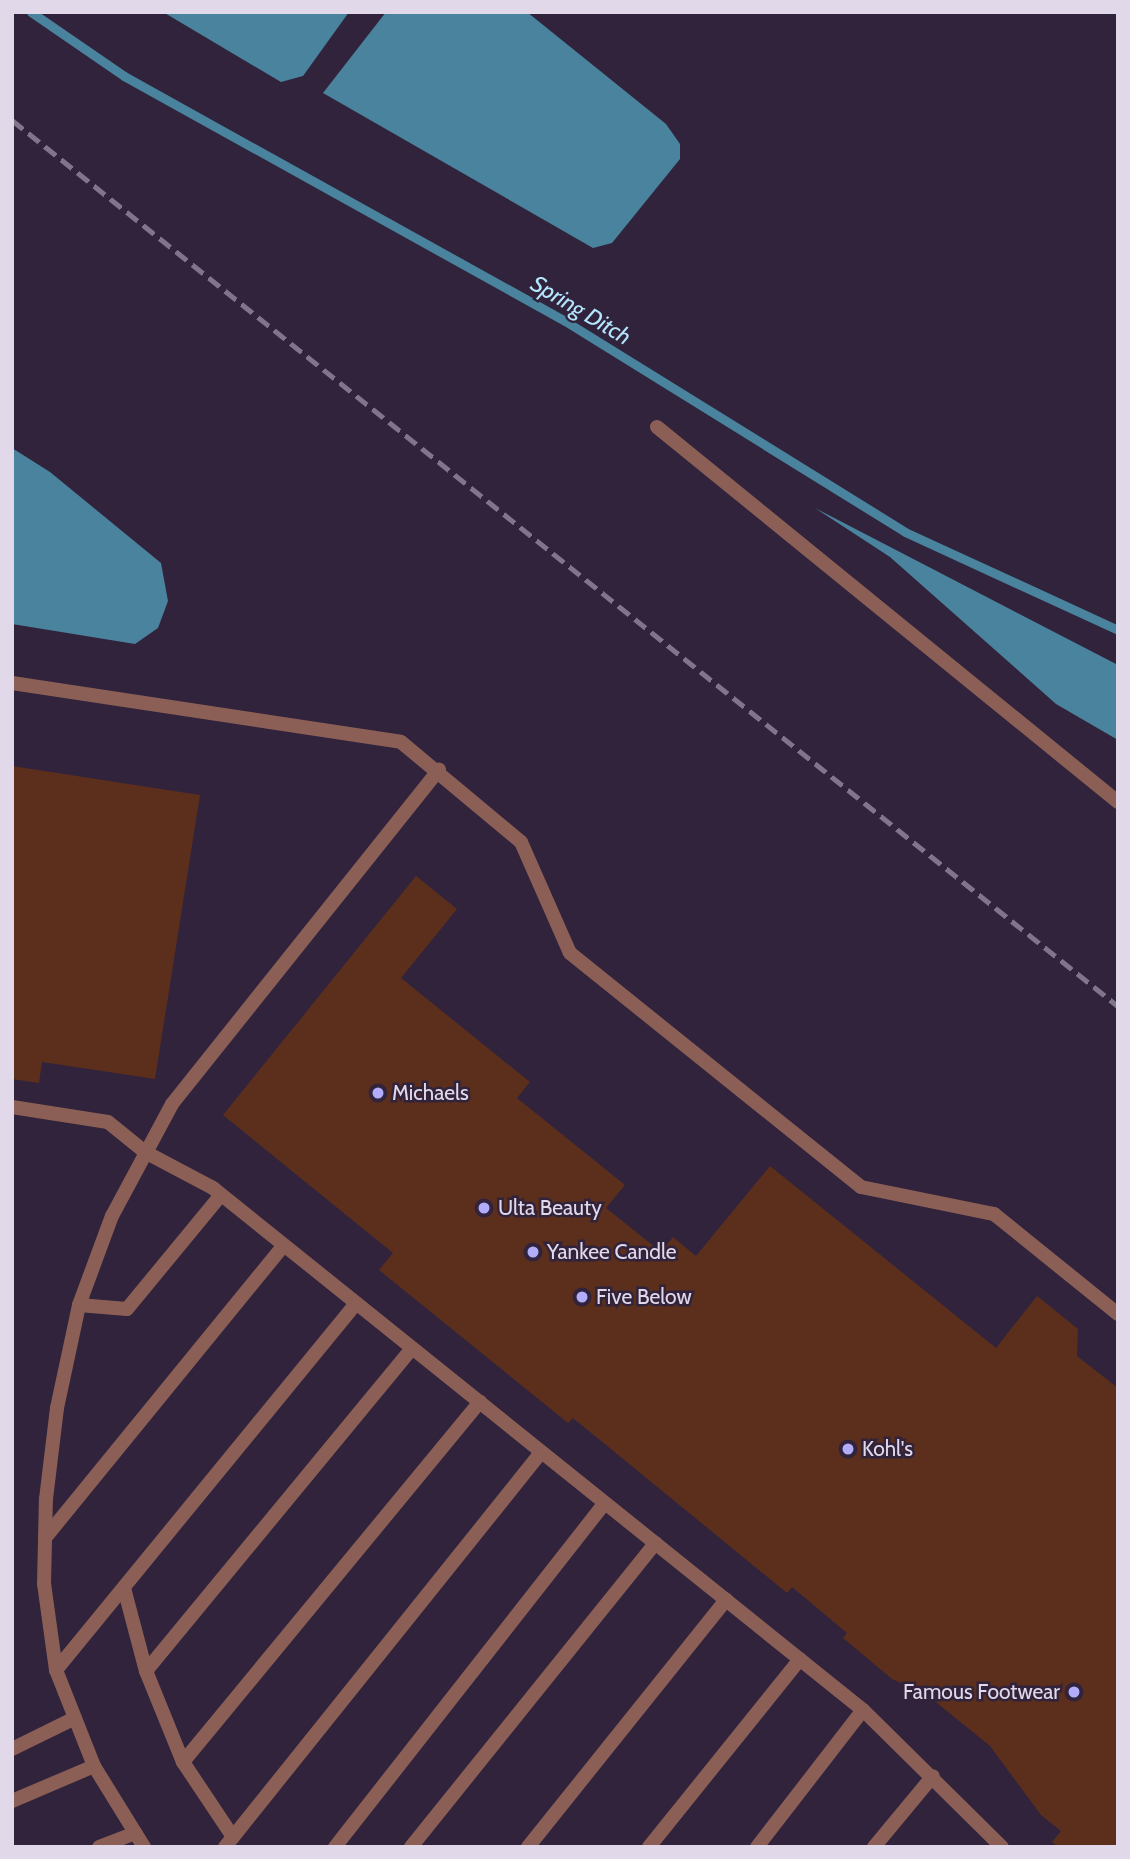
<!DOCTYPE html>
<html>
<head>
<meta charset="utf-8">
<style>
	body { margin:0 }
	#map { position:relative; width:1130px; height:1859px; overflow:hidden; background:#30233b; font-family:Cabin,sans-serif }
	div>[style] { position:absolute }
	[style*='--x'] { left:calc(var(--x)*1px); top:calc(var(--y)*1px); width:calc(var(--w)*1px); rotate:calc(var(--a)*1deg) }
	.water>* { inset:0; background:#4a839d }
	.stream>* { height:9px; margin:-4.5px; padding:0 4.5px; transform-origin:4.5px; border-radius:4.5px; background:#4a839d }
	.building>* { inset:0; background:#5c2f1d }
	.lane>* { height:14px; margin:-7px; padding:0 7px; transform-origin:7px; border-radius:7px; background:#8b5f56 }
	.rail>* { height:5px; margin-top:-2.5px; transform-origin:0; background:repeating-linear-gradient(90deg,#80758a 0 14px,transparent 0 21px) }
	.dots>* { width:19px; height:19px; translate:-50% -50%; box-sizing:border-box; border:4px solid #30233b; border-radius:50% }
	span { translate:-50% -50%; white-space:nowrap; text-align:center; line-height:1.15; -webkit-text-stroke:5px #30233b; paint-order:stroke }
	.poi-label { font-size:21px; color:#e1d9e9 }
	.left { translate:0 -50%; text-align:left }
	.right { translate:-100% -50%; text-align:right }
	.water-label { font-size:23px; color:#b3e5fd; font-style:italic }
	.frame { position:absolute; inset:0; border:14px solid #e1d9e9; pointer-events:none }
</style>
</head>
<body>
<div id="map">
	<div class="water">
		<div style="clip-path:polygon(163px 12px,349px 12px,303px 76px,281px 82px)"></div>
		<div style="clip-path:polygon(386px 12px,527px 12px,666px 124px,680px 144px,680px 159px,612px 243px,593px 248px,323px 93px)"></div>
		<div style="clip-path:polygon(12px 448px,50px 472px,161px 563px,168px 601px,158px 628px,135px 644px,12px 624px)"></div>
		<div style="clip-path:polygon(815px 508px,1118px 665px,1118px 740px,1056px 704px,890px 557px)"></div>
	</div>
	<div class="stream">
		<div style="--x:31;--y:12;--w:113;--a:34.5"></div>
		<div style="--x:124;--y:76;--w:504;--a:29.05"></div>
		<div style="--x:565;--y:321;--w:400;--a:31.8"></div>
		<div style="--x:905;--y:532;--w:234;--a:24.7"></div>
	</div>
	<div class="building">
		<div style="clip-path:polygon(12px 766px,200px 795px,155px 1079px,42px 1062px,39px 1083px,12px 1079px)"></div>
		<div style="clip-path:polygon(416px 876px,457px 909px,401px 978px,530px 1082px,517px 1098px,625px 1185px,606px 1208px,661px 1252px,673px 1237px,696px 1256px,770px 1166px,996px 1348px,1037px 1296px,1078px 1329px,1077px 1356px,1118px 1388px,1118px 1847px,1058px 1847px,1052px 1842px,1061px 1831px,1041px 1815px,990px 1746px,926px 1694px,892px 1679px,843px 1638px,847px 1633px,792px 1587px,787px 1593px,573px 1418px,568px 1423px,379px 1270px,393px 1253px,223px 1115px)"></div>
	</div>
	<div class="lane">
		<div style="--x:657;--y:427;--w:594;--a:39.13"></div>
		<div style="--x:12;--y:683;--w:393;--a:8.6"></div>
		<div style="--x:401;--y:742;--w:156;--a:39.8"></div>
		<div style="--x:521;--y:842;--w:121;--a:66.2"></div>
		<div style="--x:570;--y:953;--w:373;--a:38.8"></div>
		<div style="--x:861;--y:1187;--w:136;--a:11.5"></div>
		<div style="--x:994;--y:1214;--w:159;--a:38.9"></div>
		<div style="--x:12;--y:1107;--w:97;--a:8.9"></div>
		<div style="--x:108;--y:1122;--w:48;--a:39"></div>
		<div style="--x:145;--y:1152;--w:77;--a:27.9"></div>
		<div style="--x:213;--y:1188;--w:834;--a:38.77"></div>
		<div style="--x:863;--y:1710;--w:195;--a:44.6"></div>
		<div style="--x:79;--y:1305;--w:48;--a:4.8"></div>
		<div style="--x:127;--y:1309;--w:148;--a:-50.5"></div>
		<div style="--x:45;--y:1538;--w:378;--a:-50.8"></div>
		<div style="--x:124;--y:1588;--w:86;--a:75.2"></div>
		<div style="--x:146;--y:1671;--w:98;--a:67.9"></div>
		<div style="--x:183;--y:1762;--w:90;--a:56.3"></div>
		<div style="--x:233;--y:1837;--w:13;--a:129"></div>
		<div style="--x:56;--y:1670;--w:474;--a:-50.7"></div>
		<div style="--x:146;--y:1671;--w:418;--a:-50.5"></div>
		<div style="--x:12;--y:1749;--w:70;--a:-26.2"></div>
		<div style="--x:183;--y:1762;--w:467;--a:-50.5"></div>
		<div style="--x:12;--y:1801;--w:89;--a:-23.1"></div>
		<div style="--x:233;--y:1837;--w:493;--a:-51.3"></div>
		<div style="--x:99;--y:1847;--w:39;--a:-21"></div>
		<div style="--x:144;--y:1847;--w:95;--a:-121.7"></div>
		<div style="--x:94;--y:1766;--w:103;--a:-111.6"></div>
		<div style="--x:56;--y:1670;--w:87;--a:-97.9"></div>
		<div style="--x:44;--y:1584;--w:85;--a:-88.7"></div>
		<div style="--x:46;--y:1499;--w:92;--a:-83.1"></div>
		<div style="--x:57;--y:1408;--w:105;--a:-77.9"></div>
		<div style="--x:79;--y:1305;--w:95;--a:-69.7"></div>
		<div style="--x:112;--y:1216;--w:127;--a:-61.8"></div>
		<div style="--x:172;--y:1104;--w:428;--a:-51.4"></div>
		<div style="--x:335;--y:1847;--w:437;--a:-51.9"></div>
		<div style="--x:411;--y:1847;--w:390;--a:-51.2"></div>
		<div style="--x:528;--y:1847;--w:317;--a:-51.3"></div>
		<div style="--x:649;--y:1847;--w:241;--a:-51.2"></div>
		<div style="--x:757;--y:1847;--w:173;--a:-52.3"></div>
		<div style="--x:874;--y:1847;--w:92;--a:-50.3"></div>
	</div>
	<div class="rail">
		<div style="--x:12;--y:120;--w:1417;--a:38.7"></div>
	</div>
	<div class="dots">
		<div style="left:378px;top:1093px;background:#b1adfa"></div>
		<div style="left:484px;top:1208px;background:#b1adfa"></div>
		<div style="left:533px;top:1252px;background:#b1adfa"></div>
		<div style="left:582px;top:1297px;background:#b1adfa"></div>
		<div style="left:848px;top:1449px;background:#b1adfa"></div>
		<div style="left:1074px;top:1692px;background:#b1adfa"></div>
	</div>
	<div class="poi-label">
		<span class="left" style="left:392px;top:1093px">Michaels</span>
		<span class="left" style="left:498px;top:1208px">Ulta Beauty</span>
		<span class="left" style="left:547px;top:1252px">Yankee Candle</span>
		<span class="left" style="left:596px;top:1297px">Five Below</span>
		<span class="left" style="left:862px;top:1449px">Kohl's</span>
		<span class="right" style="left:1060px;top:1692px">Famous Footwear</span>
	</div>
	<div class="water-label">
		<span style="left:581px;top:310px;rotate:31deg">Spring Ditch</span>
	</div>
	<div class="frame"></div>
</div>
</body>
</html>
